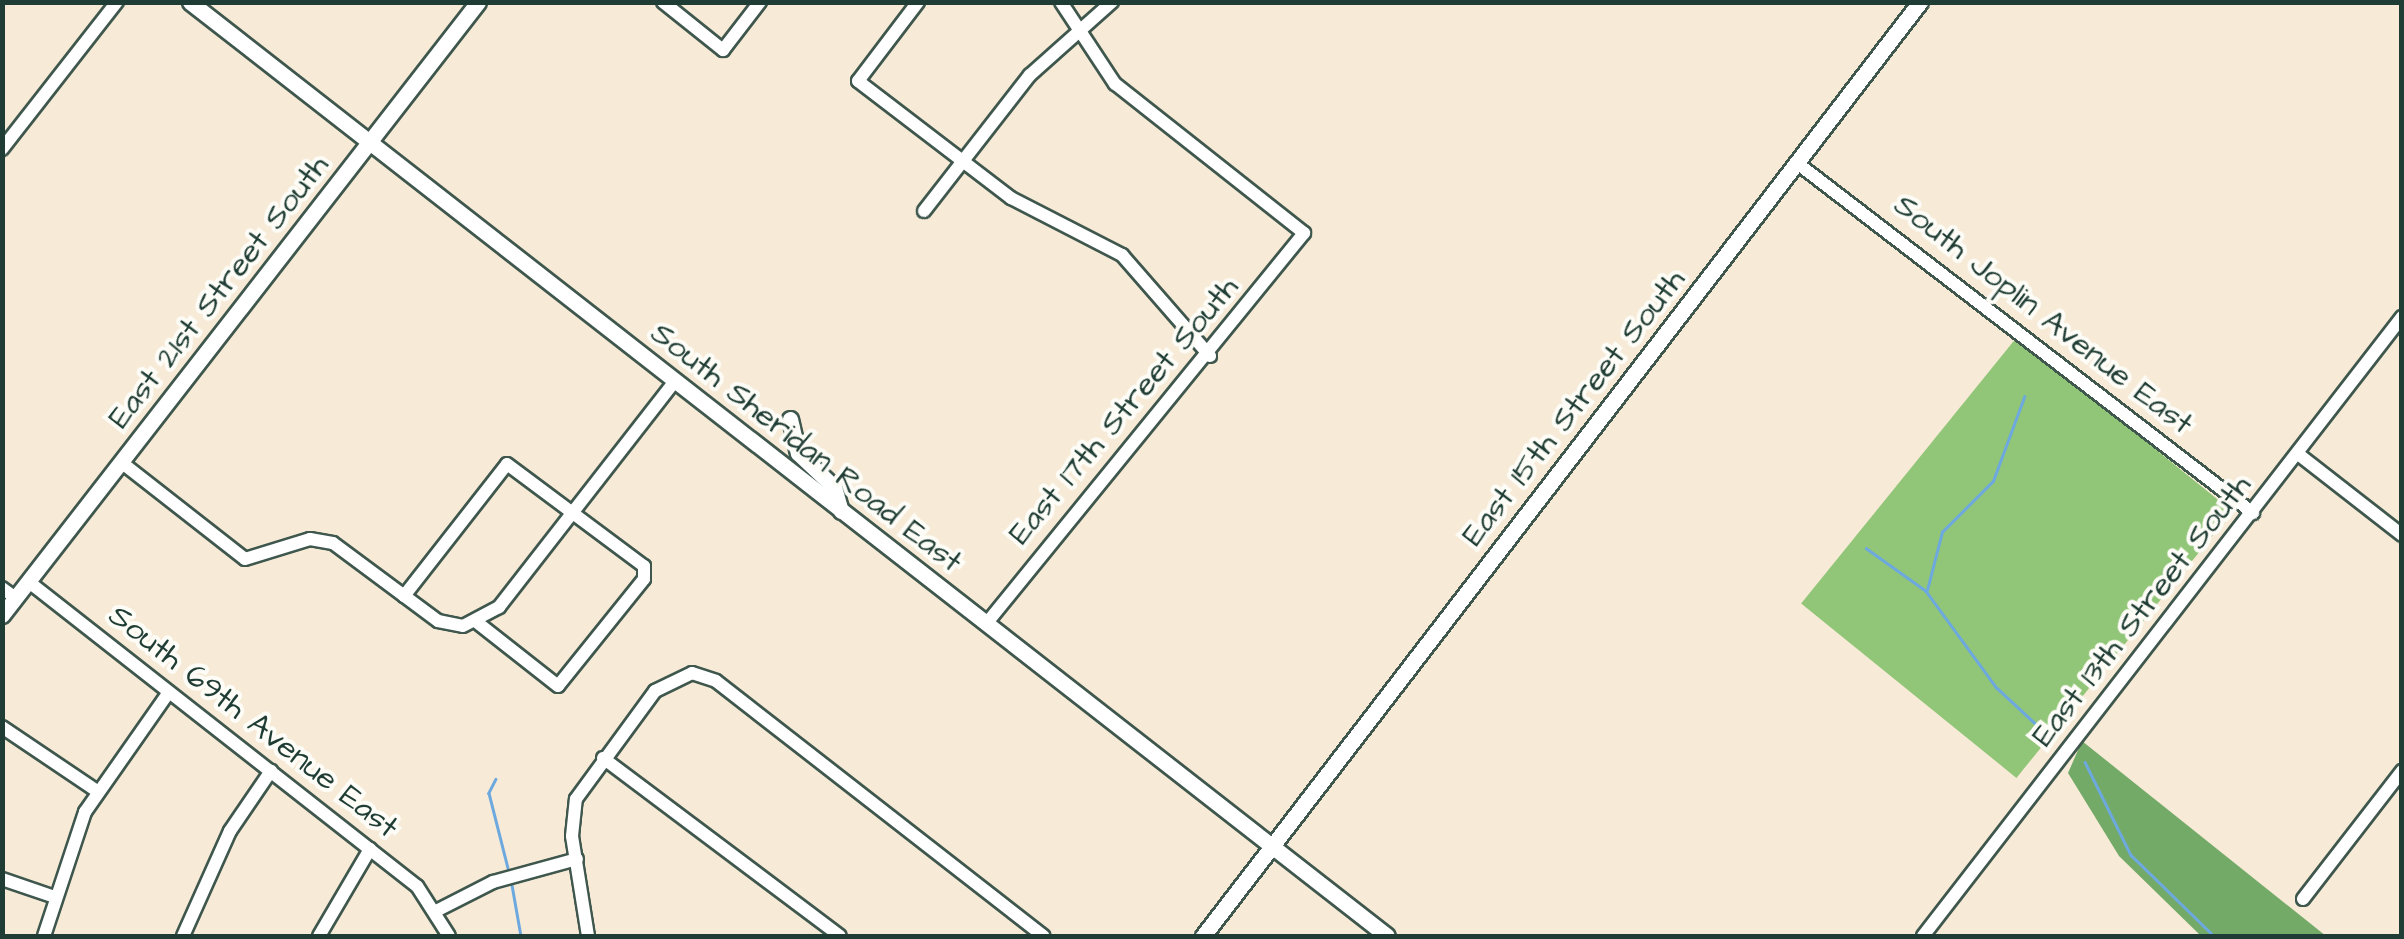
<!DOCTYPE html>
<html>
<head>
<meta charset="utf-8">
<style>
	body { margin:0 }
	#map { position:relative; width:2404px; height:939px; overflow:hidden; background:#f7ebd8; font-family:"Architects Daughter",sans-serif }
	div>[style] { position:absolute }
	[style*='--x'] { left:calc(var(--x)*1px); top:calc(var(--y)*1px); width:calc(var(--w)*1px); rotate:calc(var(--a)*1deg) }
	.green>* { inset:0; background:#91c577; transform-origin:0 0 }
	.forest>* { inset:0; background:#74aa68 }
	.stream>* { height:2.5px; margin:-1.25px; padding:0 1.25px; transform-origin:1.25px; border-radius:1.25px; background:#6da9de }
	.roads { filter:drop-shadow(2px 0 #3f574d) drop-shadow(-2px 0 #3f574d) drop-shadow(0 2px #3f574d) drop-shadow(0 -2px #3f574d) }
	.minor>* { height:12px; margin:-6px; padding:0 6px; transform-origin:6px; border-radius:6px; background:#fff }
	.major>* { height:15px; margin:-7.5px; padding:0 7.5px; transform-origin:7.5px; border-radius:7.5px; background:#fff }
	span { translate:-50% -50%; white-space:nowrap; text-align:center; line-height:1.15; -webkit-text-stroke:8px #fdfcf7; paint-order:stroke }
	.street-label { font-size:32px; color:#1f3d34 }
	.frame { position:absolute; inset:0; border:5px solid #1f3d34; pointer-events:none }
</style>
</head>
<body>
<div id="map">
	<div class="green">
		<div style="left:2017px;top:337px;width:277px;height:343px;rotate:39deg"></div>
	</div>
	<div class="forest">
		<div style="clip-path:polygon(2082px 741px,2326px 936px,2201px 936px,2119px 856px,2068px 773px)"></div>
	</div>
	<div class="stream">
		<div style="--x:1866;--y:548;--w:74;--a:35.6"></div>
		<div style="--x:1926;--y:591;--w:119;--a:53.9"></div>
		<div style="--x:1996;--y:687;--w:59;--a:42.9"></div>
		<div style="--x:1927;--y:590;--w:60;--a:-75.5"></div>
		<div style="--x:1942;--y:532;--w:72;--a:-45"></div>
		<div style="--x:1993;--y:481;--w:90;--a:-69.7"></div>
		<div style="--x:2085;--y:762;--w:104;--a:63.7"></div>
		<div style="--x:2131;--y:855;--w:116;--a:44.3"></div>
		<div style="--x:496;--y:779;--w:16;--a:117"></div>
		<div style="--x:489;--y:793;--w:77;--a:75.8"></div>
		<div style="--x:512;--y:885;--w:52;--a:80"></div>
	</div>
	<div class="roads">
		<div class="minor">
			<div style="--x:663;--y:2;--w:77;--a:38.7"></div>
			<div style="--x:723;--y:50;--w:61;--a:-52.4"></div>
			<div style="--x:918;--y:2;--w:99;--a:127.2"></div>
			<div style="--x:858;--y:81;--w:193;--a:37.4"></div>
			<div style="--x:1011;--y:198;--w:125;--a:27.2"></div>
			<div style="--x:1122;--y:255;--w:134;--a:48.9"></div>
			<div style="--x:2;--y:149;--w:187;--a:-52"></div>
			<div style="--x:1797;--y:163;--w:575;--a:37.51"></div>
			<div style="--x:924;--y:211;--w:172;--a:-52.1"></div>
			<div style="--x:1030;--y:75;--w:110;--a:-41.7"></div>
			<div style="--x:2298;--y:454;--w:132;--a:37.9"></div>
			<div style="--x:121;--y:462;--w:157;--a:38"></div>
			<div style="--x:245;--y:559;--w:68;--a:-17.1"></div>
			<div style="--x:310;--y:539;--w:23;--a:10"></div>
			<div style="--x:333;--y:543;--w:131;--a:36.6"></div>
			<div style="--x:438;--y:621;--w:25;--a:11"></div>
			<div style="--x:463;--y:626;--w:41;--a:-27.8"></div>
			<div style="--x:499;--y:607;--w:286;--a:-52.1"></div>
			<div style="--x:29;--y:582;--w:493;--a:38.1"></div>
			<div style="--x:417;--y:886;--w:59;--a:57.4"></div>
			<div style="--x:2;--y:588;--w:17;--a:36"></div>
			<div style="--x:404;--y:596;--w:167;--a:-52"></div>
			<div style="--x:507;--y:464;--w:171;--a:36.7"></div>
			<div style="--x:644;--y:566;--w:13;--a:90"></div>
			<div style="--x:644;--y:579;--w:137;--a:128.8"></div>
			<div style="--x:558;--y:686;--w:102;--a:-141.8"></div>
			<div style="--x:986;--y:624;--w:504;--a:-50.88"></div>
			<div style="--x:1304;--y:233;--w:241;--a:-141.7"></div>
			<div style="--x:1115;--y:84;--w:98;--a:-123.4"></div>
			<div style="--x:2;--y:727;--w:115;--a:34"></div>
			<div style="--x:603;--y:758;--w:296;--a:36.9"></div>
			<div style="--x:2;--y:879;--w:53;--a:18.8"></div>
			<div style="--x:2303;--y:899;--w:162;--a:-52.3"></div>
			<div style="--x:438;--y:910;--w:62;--a:-27"></div>
			<div style="--x:493;--y:882;--w:87;--a:-15.3"></div>
			<div style="--x:44;--y:936;--w:131;--a:-71.7"></div>
			<div style="--x:85;--y:812;--w:146;--a:-55"></div>
			<div style="--x:183;--y:936;--w:115;--a:-65.9"></div>
			<div style="--x:230;--y:831;--w:73;--a:-55.7"></div>
			<div style="--x:319;--y:936;--w:101;--a:-59.6"></div>
			<div style="--x:588;--y:936;--w:101;--a:-99.1"></div>
			<div style="--x:572;--y:836;--w:37;--a:-84"></div>
			<div style="--x:576;--y:799;--w:134;--a:-53.8"></div>
			<div style="--x:655;--y:691;--w:41;--a:-25.9"></div>
			<div style="--x:692;--y:673;--w:25;--a:18"></div>
			<div style="--x:716;--y:681;--w:415;--a:37.9"></div>
			<div style="--x:1923;--y:936;--w:783;--a:-52.27"></div>
		</div>
		<div class="major">
			<div style="--x:190;--y:2;--w:1518;--a:37.96"></div>
			<div style="--x:790;--y:419;--w:35;--a:77"></div>
			<div style="--x:798;--y:453;--w:50;--a:43.4"></div>
			<div style="--x:834;--y:487;--w:25;--a:74"></div>
			<div style="--x:2;--y:615;--w:776;--a:-52.17"></div>
			<div style="--x:1203;--y:936;--w:1177;--a:-52.49"></div>
		</div>
	</div>
	<div class="street-label">
		<span style="left:219px;top:292px;rotate:-52deg">East 21st Street South</span>
		<span style="left:2043px;top:315px;rotate:38deg">South Joplin Avenue East</span>
		<span style="left:1574px;top:408px;rotate:-52deg">East 15th Street South</span>
		<span style="left:1124px;top:411px;rotate:-50deg">East 17th Street South</span>
		<span style="left:806px;top:448px;rotate:38deg">South Sheridan Road East</span>
		<span style="left:2142px;top:611px;rotate:-52deg">East 13th Street South</span>
		<span style="left:253px;top:722px;rotate:38deg">South 69th Avenue East</span>
	</div>
	<div class="frame"></div>
</div>
</body>
</html>
